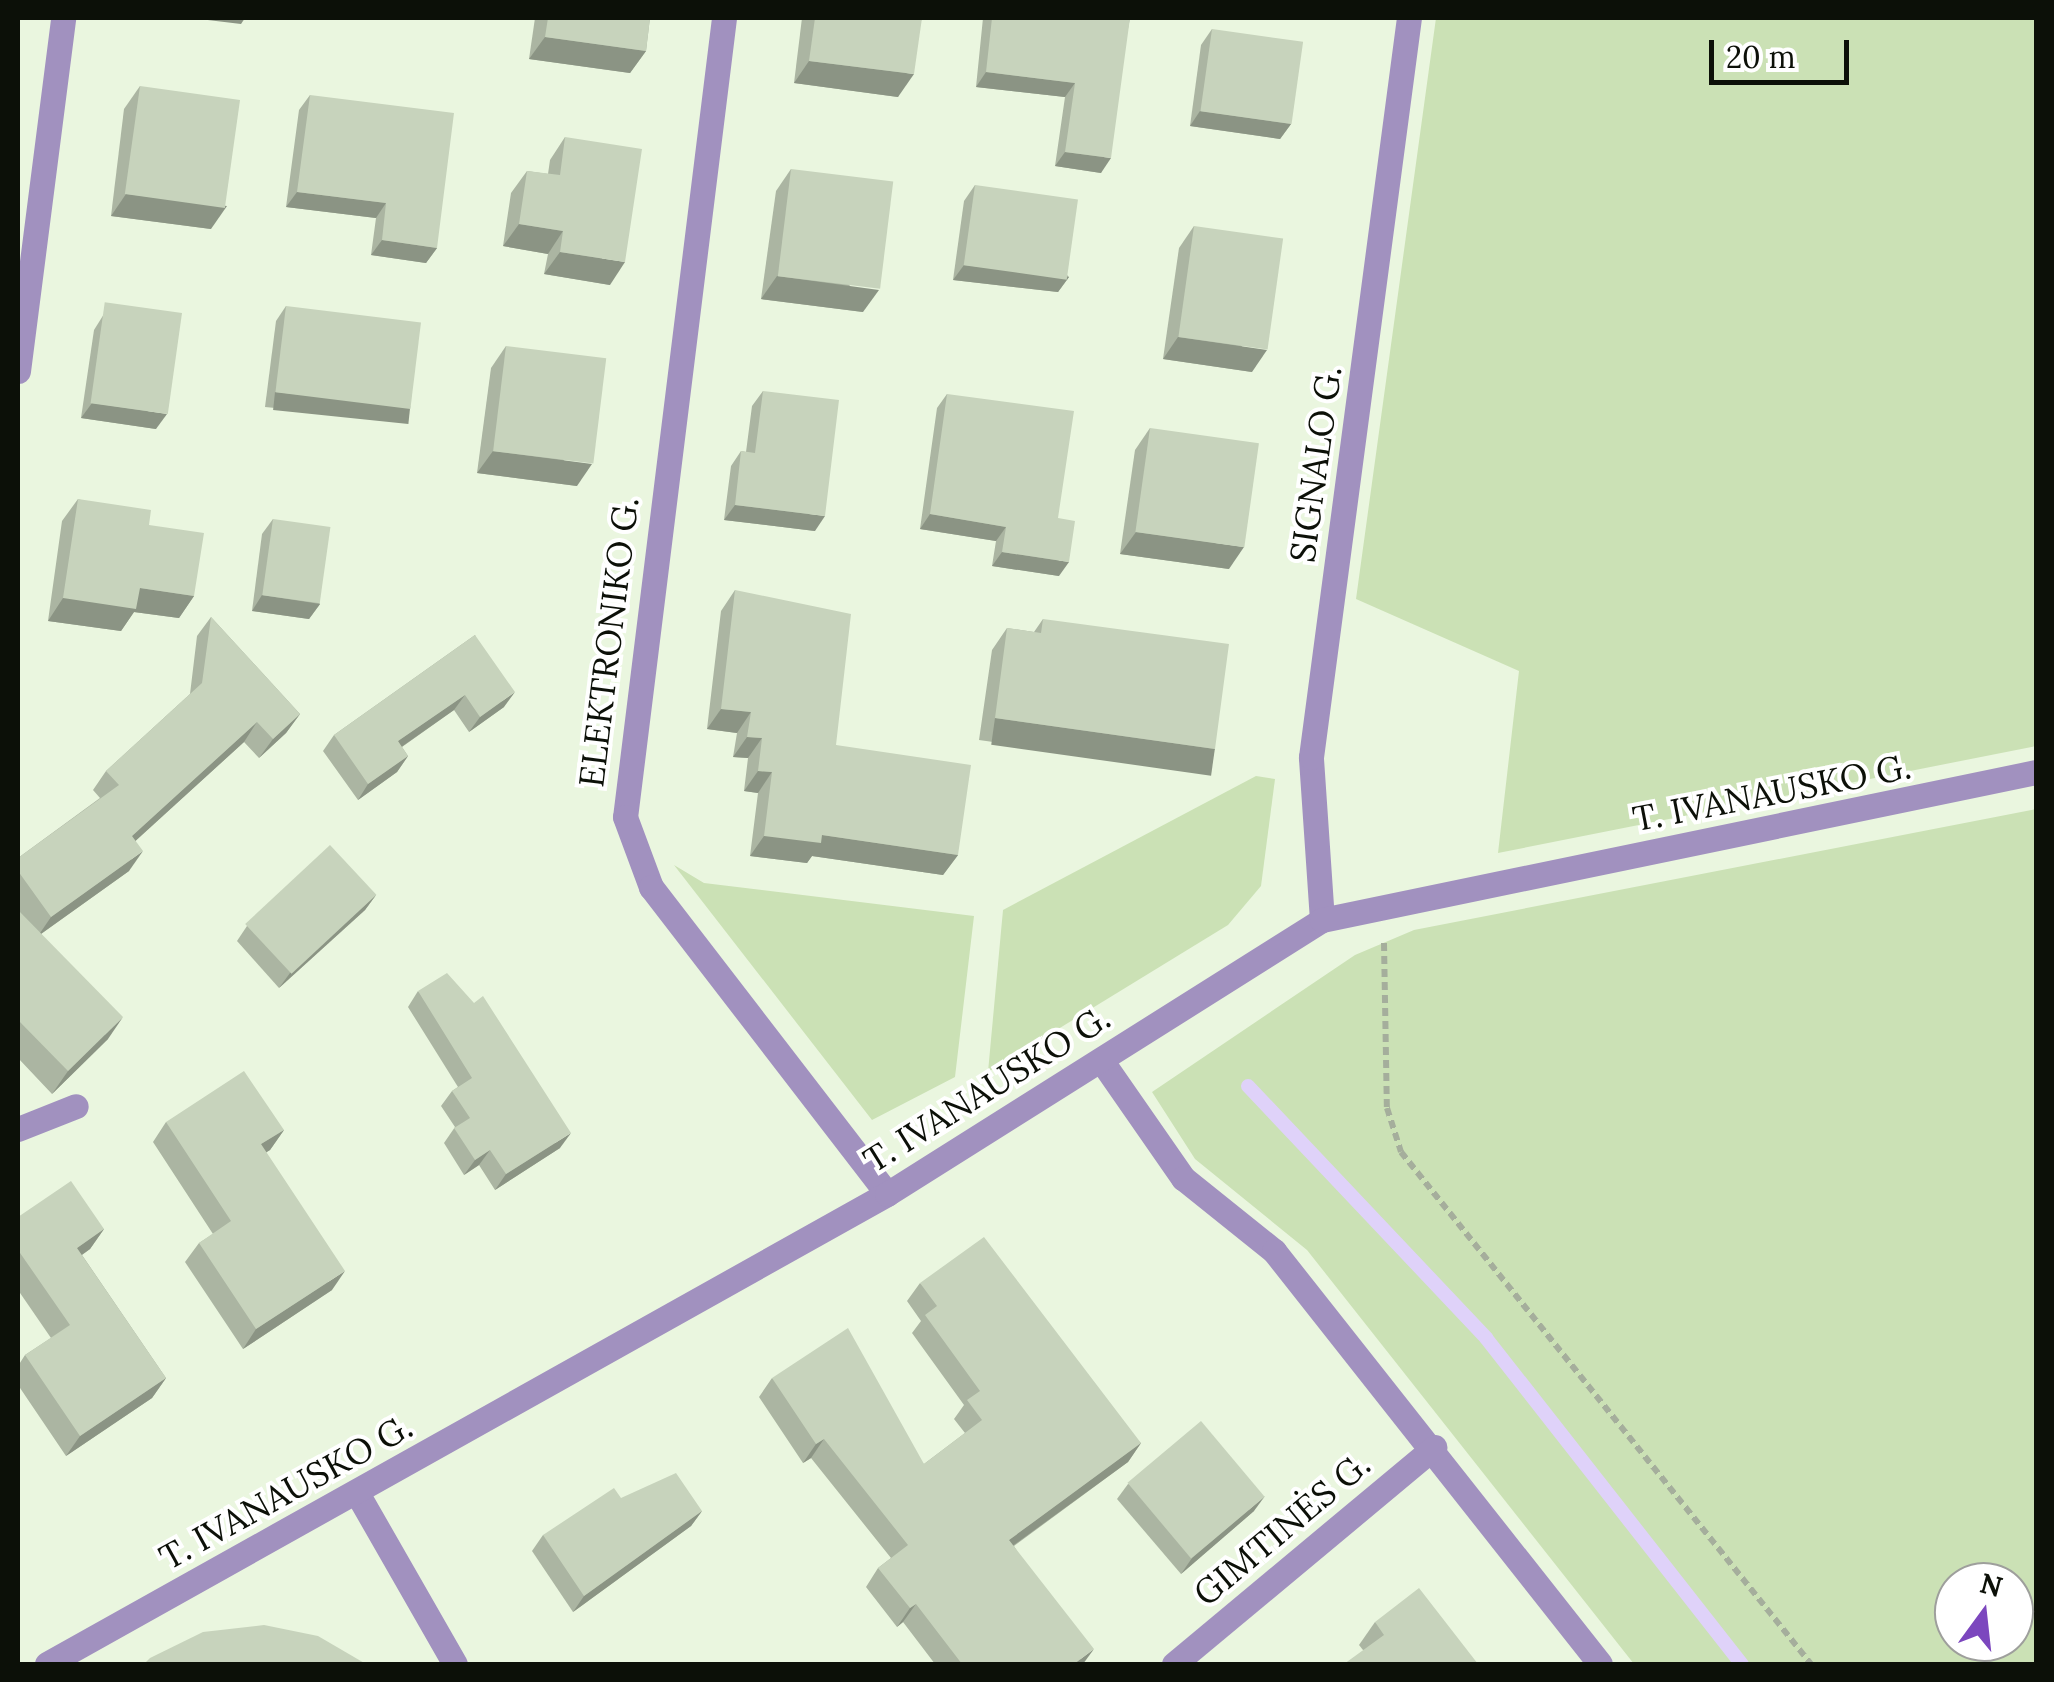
<!DOCTYPE html>
<html>
<head>
<meta charset="utf-8">
<style>
	body { margin:0 }
	#map { position:relative; width:2054px; height:1682px; overflow:hidden; background:#eaf6df; font-family:Lora,serif }
	div>[style] { position:absolute }
	[style*='--x'] { left:calc(var(--x)*1px); top:calc(var(--y)*1px); width:calc(var(--w)*1px); rotate:calc(var(--a)*1deg) }
	.green>* { inset:0; background:#cbe1b5 }
	.stream>* { height:14px; margin:-7px; padding:0 7px; transform-origin:7px; border-radius:7px; background:#dfd2f9 }
	.path>* { height:6px; margin-top:-3px; transform-origin:0; background:repeating-linear-gradient(90deg,#a5ae9c 0 8px,transparent 0 13px) }
	.minor>* { height:25px; margin:-12.5px; padding:0 12.5px; transform-origin:12.5px; border-radius:12.5px; background:#a191bf }
	.wall>* { inset:0; background:#abb5a2 }
	.shaded-wall>* { inset:0; background:#8b9484; transform-origin:0 0 }
	.building>* { inset:0; background:#c7d3bc; transform-origin:0 0 }
	span { translate:-50% -50%; white-space:nowrap; text-align:center; line-height:1.15; -webkit-text-stroke:8px #fff; paint-order:stroke }
	.street-label { font-size:35px; color:#0c1008 }
	.frame { position:absolute; inset:0; border:20px solid #0c1008; pointer-events:none }
	.north { position:absolute; left:1934px; top:1562px; width:100px; height:100px; box-sizing:border-box; background:#fff; border:2px solid #9e9f9c; border-radius:50%; rotate:15deg; font-size:28px; font-weight:700; line-height:40px; text-align:center; color:#0c1008 }
	.north::after { content:''; display:block; margin:auto; width:35px; height:45px; background:#7c47be; clip-path:polygon(50% 0,100% 100%,50% 72%,0 100%) }
	.scale { position:absolute; left:1709px; top:40px; width:140px; height:45px; box-sizing:border-box; border:5px solid #0c1008; border-top:0; padding-left:12px; font-size:30px; line-height:35px; white-space:nowrap; color:#0c1008; -webkit-text-stroke:8px #fff; paint-order:stroke }
</style>
</head>
<body>
<div id="map">
	<div class="green">
		<div style="clip-path:polygon(1436px 18px,2036px 18px,2036px 746px,1498px 853px,1519px 671px,1356px 599px)"></div>
		<div style="clip-path:polygon(1256px 776px,1275px 779px,1261px 886px,1228px 925px,988px 1072px,1003px 910px)"></div>
		<div style="clip-path:polygon(evenodd,2036px 809px,2036px 1664px,1634px 1664px,1307px 1250px,1195px 1159px,1152px 1092px,1355px 955px,1414px 930px,2036px 809px,1954px 1582px,2014px 1582px,2014px 1642px,1954px 1642px,1954px 1582px)"></div>
		<div style="clip-path:polygon(674px 865px,704px 883px,974px 916px,955px 1077px,872px 1120px)"></div>
	</div>
	<div class="stream">
		<div style="--x:1248;--y:1086;--w:347;--a:46.6"></div>
		<div style="--x:1486;--y:1338;--w:415;--a:51.9"></div>
	</div>
	<div class="path">
		<div style="--x:1384;--y:943;--w:165;--a:89"></div>
		<div style="--x:1387;--y:1108;--w:46;--a:72.3"></div>
		<div style="--x:1401;--y:1152;--w:656;--a:51.31"></div>
	</div>
	<div class="minor">
		<div style="--x:724;--y:18;--w:805;--a:97.06"></div>
		<div style="--x:625;--y:817;--w:75;--a:69.6"></div>
		<div style="--x:651;--y:887;--w:387;--a:52.4"></div>
		<div style="--x:18;--y:371;--w:356;--a:-82.7"></div>
		<div style="--x:1322;--y:920;--w:163;--a:-93.9"></div>
		<div style="--x:1311;--y:757;--w:745;--a:-82.45"></div>
		<div style="--x:1101;--y:1060;--w:144;--a:55.2"></div>
		<div style="--x:1183;--y:1178;--w:117;--a:38.7"></div>
		<div style="--x:1274;--y:1251;--w:526;--a:51.71"></div>
		<div style="--x:18;--y:1129;--w:62;--a:-21.6"></div>
		<div style="--x:357;--y:1493;--w:197;--a:60.2"></div>
		<div style="--x:47;--y:1664;--w:963;--a:-29.23"></div>
		<div style="--x:887;--y:1194;--w:514;--a:-32.21"></div>
		<div style="--x:1322;--y:920;--w:729;--a:-11.71"></div>
		<div style="--x:1174;--y:1664;--w:339;--a:-39.8"></div>
	</div>
	<div class="wall">
		<div style="clip-path:polygon(535px 18px,650px 18px,646px 51px,630px 73px,529px 59px)"></div>
		<div style="clip-path:polygon(802px 18px,922px 18px,898px 97px,794px 83px)"></div>
		<div style="clip-path:polygon(983px 18px,1130px 18px,1101px 173px,1055px 166px,1065px 97px,976px 87px)"></div>
		<div style="clip-path:polygon(1212px 29px,1291px 124px,1280px 139px,1190px 126px,1201px 45px)"></div>
		<div style="clip-path:polygon(140px 86px,211px 229px,111px 216px,124px 109px)"></div>
		<div style="clip-path:polygon(310px 95px,437px 248px,426px 263px,371px 255px,376px 218px,286px 207px,299px 110px)"></div>
		<div style="clip-path:polygon(565px 137px,610px 285px,544px 274px,548px 254px,503px 246px,511px 193px,527px 171px,548px 174px,550px 160px)"></div>
		<div style="clip-path:polygon(791px 169px,863px 312px,761px 299px,776px 191px)"></div>
		<div style="clip-path:polygon(975px 185px,1069px 277px,1058px 292px,953px 280px,964px 201px)"></div>
		<div style="clip-path:polygon(1194px 226px,1252px 372px,1163px 359px,1179px 248px)"></div>
		<div style="clip-path:polygon(286px 306px,410px 405px,400px 420px,265px 407px,276px 321px)"></div>
		<div style="clip-path:polygon(104px 314px,156px 429px,81px 418px,94px 330px)"></div>
		<div style="clip-path:polygon(506px 346px,577px 486px,477px 473px,491px 368px)"></div>
		<div style="clip-path:polygon(763px 391px,815px 531px,724px 520px,731px 466px,741px 451px,746px 452px,752px 406px)"></div>
		<div style="clip-path:polygon(947px 394px,1058px 518px,1059px 576px,992px 566px,996px 541px,920px 529px,937px 408px)"></div>
		<div style="clip-path:polygon(1150px 428px,1229px 569px,1120px 554px,1135px 450px)"></div>
		<div style="clip-path:polygon(78px 499px,149px 525px,194px 596px,179px 618px,134px 612px,121px 631px,48px 621px,62px 521px)"></div>
		<div style="clip-path:polygon(273px 519px,320px 604px,309px 619px,252px 611px,262px 534px)"></div>
		<div style="clip-path:polygon(735px 590px,836px 745px,958px 855px,943px 875px,812px 856px,807px 863px,750px 856px,758px 793px,744px 791px,748px 758px,733px 757px,737px 733px,707px 729px,721px 611px)"></div>
		<div style="clip-path:polygon(211px 617px,300px 714px,286px 733px,259px 758px,244px 742px,135px 841px,129px 871px,41px 934px,108px 1039px,52px 1094px,18px 1058px,18px 912px,19px 911px,18px 909px,18px 858px,100px 798px,93px 790px,106px 771px,190px 694px,197px 636px)"></div>
		<div style="clip-path:polygon(1043px 619px,1215px 749px,1199px 771px,979px 740px,992px 650px,1007px 628px,1034px 632px)"></div>
		<div style="clip-path:polygon(475px 635px,504px 707px,469px 732px,454px 710px,402px 747px,408px 756px,397px 772px,358px 800px,323px 751px,334px 735px)"></div>
		<div style="clip-path:polygon(376px 895px,365px 910px,279px 988px,237px 941px,247px 926px)"></div>
		<div style="clip-path:polygon(418px 991px,560px 1148px,495px 1190px,479px 1165px,464px 1175px,444px 1143px,455px 1127px,441px 1106px,452px 1091px,458px 1087px,408px 1007px)"></div>
		<div style="clip-path:polygon(166px 1122px,284px 1130px,270px 1150px,266px 1152px,332px 1290px,243px 1349px,185px 1262px,199px 1243px,213px 1234px,153px 1142px)"></div>
		<div style="clip-path:polygon(18px 1217px,104px 1229px,90px 1249px,82px 1255px,166px 1378px,152px 1398px,66px 1456px,18px 1385px,18px 1366px,25px 1355px,51px 1338px,18px 1290px)"></div>
		<div style="clip-path:polygon(920px 1283px,1141px 1443px,1128px 1462px,1014px 1546px,1083px 1664px,935px 1664px,903px 1622px,897px 1627px,866px 1587px,878px 1568px,891px 1558px,811px 1458px,803px 1463px,759px 1397px,772px 1378px,924px 1464px,965px 1433px,954px 1419px,964px 1405px,912px 1333px,921px 1321px,907px 1301px)"></div>
		<div style="clip-path:polygon(1128px 1484px,1254px 1511px,1181px 1574px,1117px 1499px)"></div>
		<div style="clip-path:polygon(702px 1511px,691px 1526px,573px 1612px,532px 1551px,543px 1535px)"></div>
		<div style="clip-path:polygon(1375px 1622px,1478px 1664px,1363px 1650px,1359px 1645px)"></div>
	</div>
	<div class="shaded-wall">
		<div style="clip-path:polygon(191px 18px,245px 18px,241px 24px)"></div>
		<div style="clip-path:polygon(545px 37px,646px 51px,630px 73px,529px 59px)"></div>
		<div style="clip-path:polygon(809px 61px,914px 74px,898px 97px,794px 83px)"></div>
		<div style="clip-path:polygon(986px 72px,1075px 83px,1065px 97px,976px 87px)"></div>
		<div style="clip-path:polygon(1200px 111px,1291px 124px,1280px 139px,1190px 126px)"></div>
		<div style="clip-path:polygon(1065px 152px,1111px 158px,1101px 173px,1055px 166px)"></div>
		<div style="clip-path:polygon(297px 192px,386px 203px,376px 218px,286px 207px)"></div>
		<div style="clip-path:polygon(126px 194px,227px 206px,211px 229px,111px 216px)"></div>
		<div style="clip-path:polygon(519px 224px,563px 231px,548px 254px,503px 246px)"></div>
		<div style="clip-path:polygon(382px 240px,437px 248px,426px 263px,371px 255px)"></div>
		<div style="clip-path:polygon(560px 252px,625px 262px,610px 285px,544px 274px)"></div>
		<div style="clip-path:polygon(964px 265px,1069px 277px,1058px 292px,953px 280px)"></div>
		<div style="clip-path:polygon(777px 276px,879px 290px,863px 312px,761px 299px)"></div>
		<div style="clip-path:polygon(1178px 337px,1267px 350px,1252px 372px,1163px 359px)"></div>
		<div style="left:275px;top:392px;width:136px;height:18px;rotate:6deg"></div>
		<div style="clip-path:polygon(92px 403px,167px 414px,156px 429px,81px 418px)"></div>
		<div style="clip-path:polygon(493px 451px,592px 464px,577px 486px,477px 473px)"></div>
		<div style="clip-path:polygon(735px 505px,825px 516px,815px 531px,724px 520px)"></div>
		<div style="clip-path:polygon(930px 514px,1006px 527px,996px 541px,920px 529px)"></div>
		<div style="clip-path:polygon(1136px 532px,1244px 547px,1229px 569px,1120px 554px)"></div>
		<div style="clip-path:polygon(1002px 552px,1069px 562px,1059px 576px,992px 566px)"></div>
		<div style="clip-path:polygon(140px 588px,194px 596px,179px 618px,134px 612px,121px 631px,48px 621px,63px 598px)"></div>
		<div style="clip-path:polygon(262px 595px,320px 604px,309px 619px,252px 611px)"></div>
		<div style="clip-path:polygon(515px 692px,504px 707px,469px 732px,480px 717px)"></div>
		<div style="clip-path:polygon(465px 695px,454px 710px,387px 757px,398px 741px)"></div>
		<div style="clip-path:polygon(721px 709px,751px 712px,737px 733px,707px 729px)"></div>
		<div style="clip-path:polygon(300px 714px,286px 733px,259px 758px,273px 739px)"></div>
		<div style="left:995px;top:718px;width:222px;height:27px;rotate:8deg"></div>
		<div style="clip-path:polygon(257px 722px,244px 742px,119px 856px,132px 836px)"></div>
		<div style="clip-path:polygon(747px 737px,762px 738px,748px 758px,733px 757px)"></div>
		<div style="clip-path:polygon(408px 756px,397px 772px,358px 800px,368px 784px)"></div>
		<div style="clip-path:polygon(758px 771px,772px 772px,758px 793px,744px 791px)"></div>
		<div style="clip-path:polygon(822px 835px,958px 855px,943px 875px,812px 856px,807px 863px,750px 856px,764px 836px)"></div>
		<div style="clip-path:polygon(143px 851px,129px 871px,38px 936px,51px 917px)"></div>
		<div style="clip-path:polygon(376px 895px,365px 910px,279px 988px,290px 973px)"></div>
		<div style="clip-path:polygon(123px 1017px,108px 1039px,52px 1094px,68px 1071px)"></div>
		<div style="clip-path:polygon(284px 1130px,270px 1150px,248px 1164px,261px 1144px)"></div>
		<div style="clip-path:polygon(571px 1133px,560px 1148px,495px 1190px,506px 1174px)"></div>
		<div style="clip-path:polygon(490px 1150px,479px 1165px,464px 1175px,475px 1160px)"></div>
		<div style="clip-path:polygon(104px 1229px,90px 1249px,63px 1268px,77px 1248px)"></div>
		<div style="clip-path:polygon(345px 1271px,332px 1290px,243px 1349px,256px 1329px)"></div>
		<div style="clip-path:polygon(166px 1378px,152px 1398px,66px 1456px,80px 1436px)"></div>
		<div style="clip-path:polygon(824px 1439px,811px 1458px,803px 1463px,816px 1444px)"></div>
		<div style="clip-path:polygon(1141px 1443px,1128px 1462px,996px 1558px,1009px 1540px)"></div>
		<div style="clip-path:polygon(1265px 1496px,1254px 1511px,1181px 1574px,1192px 1558px)"></div>
		<div style="clip-path:polygon(702px 1511px,691px 1526px,573px 1612px,584px 1596px)"></div>
		<div style="clip-path:polygon(916px 1604px,903px 1622px,897px 1627px,910px 1608px)"></div>
		<div style="clip-path:polygon(1094px 1649px,1083px 1664px,1074px 1664px)"></div>
	</div>
	<div class="building">
		<div style="clip-path:polygon(548px 18px,650px 18px,646px 51px,545px 37px)"></div>
		<div style="clip-path:polygon(815px 18px,922px 18px,914px 74px,809px 61px)"></div>
		<div style="clip-path:polygon(992px 18px,1130px 18px,1111px 158px,1065px 152px,1075px 83px,986px 72px)"></div>
		<div style="left:1212px;top:29px;width:92px;height:83px;rotate:8deg"></div>
		<div style="left:140px;top:86px;width:101px;height:109px;rotate:8deg"></div>
		<div style="clip-path:polygon(310px 95px,454px 113px,437px 248px,382px 240px,386px 203px,297px 192px)"></div>
		<div style="clip-path:polygon(565px 137px,642px 149px,625px 262px,560px 252px,563px 231px,519px 224px,527px 171px,560px 175px)"></div>
		<div style="left:791px;top:169px;width:103px;height:108px;rotate:7deg"></div>
		<div style="left:975px;top:185px;width:104px;height:81px;rotate:8deg"></div>
		<div style="left:1194px;top:226px;width:90px;height:112px;rotate:8deg"></div>
		<div style="left:286px;top:306px;width:136px;height:87px;rotate:7deg"></div>
		<div style="left:182px;top:313px;width:102px;height:78px;rotate:98deg"></div>
		<div style="left:506px;top:346px;width:101px;height:106px;rotate:7deg"></div>
		<div style="clip-path:polygon(763px 391px,839px 400px,825px 516px,735px 505px,741px 451px,755px 453px)"></div>
		<div style="clip-path:polygon(947px 394px,1074px 411px,1058px 518px,1075px 521px,1069px 562px,1002px 552px,1006px 527px,930px 514px)"></div>
		<div style="left:1150px;top:428px;width:110px;height:105px;rotate:8deg"></div>
		<div style="clip-path:polygon(78px 499px,151px 510px,149px 525px,204px 533px,194px 596px,140px 588px,136px 609px,63px 598px)"></div>
		<div style="left:273px;top:519px;width:58px;height:77px;rotate:8deg"></div>
		<div style="clip-path:polygon(735px 590px,851px 614px,836px 745px,971px 765px,958px 855px,822px 835px,821px 843px,764px 836px,772px 772px,758px 771px,762px 738px,747px 737px,751px 712px,721px 709px)"></div>
		<div style="clip-path:polygon(211px 617px,300px 714px,273px 739px,257px 722px,132px 836px,143px 851px,51px 917px,18px 871px,18px 858px,119px 785px,106px 771px,202px 683px)"></div>
		<div style="clip-path:polygon(1043px 619px,1229px 644px,1215px 749px,995px 718px,1007px 628px,1041px 633px)"></div>
		<div style="clip-path:polygon(475px 635px,515px 692px,480px 717px,465px 695px,398px 741px,408px 756px,368px 784px,334px 735px)"></div>
		<div style="left:330px;top:845px;width:68px;height:116px;rotate:47deg"></div>
		<div style="clip-path:polygon(19px 911px,123px 1017px,68px 1071px,18px 1020px)"></div>
		<div style="clip-path:polygon(447px 973px,474px 1003px,483px 996px,571px 1133px,506px 1174px,490px 1150px,475px 1160px,454px 1128px,470px 1118px,452px 1091px,472px 1078px,418px 991px)"></div>
		<div style="clip-path:polygon(244px 1071px,284px 1130px,261px 1144px,345px 1271px,256px 1329px,199px 1243px,231px 1221px,166px 1122px)"></div>
		<div style="clip-path:polygon(71px 1181px,104px 1229px,77px 1248px,166px 1378px,80px 1436px,25px 1355px,70px 1325px,18px 1250px,18px 1217px)"></div>
		<div style="clip-path:polygon(984px 1237px,1141px 1443px,1009px 1540px,1094px 1649px,1074px 1664px,962px 1664px,916px 1604px,910px 1608px,878px 1568px,908px 1545px,824px 1439px,816px 1444px,772px 1378px,848px 1328px,924px 1464px,982px 1420px,967px 1400px,980px 1391px,925px 1315px,937px 1306px,920px 1283px)"></div>
		<div style="left:1201px;top:1421px;width:99px;height:96px;rotate:50deg"></div>
		<div style="clip-path:polygon(676px 1473px,702px 1511px,584px 1596px,543px 1535px,614px 1488px,621px 1498px)"></div>
		<div style="clip-path:polygon(1419px 1588px,1478px 1664px,1344px 1664px,1384px 1635px,1375px 1622px)"></div>
		<div style="clip-path:polygon(264px 1625px,318px 1636px,366px 1664px,144px 1664px,150px 1658px,203px 1632px)"></div>
	</div>
	<div class="street-label">
		<span style="left:1316px;top:464px;rotate:-82deg">SIGNALO G.</span>
		<span style="left:609px;top:642px;rotate:-83deg">ELEKTRONIKO G.</span>
		<span style="left:1772px;top:793px;rotate:-11deg">T. IVANAUSKO G.</span>
		<span style="left:987px;top:1089px;rotate:-32deg">T. IVANAUSKO G.</span>
		<span style="left:286px;top:1492px;rotate:-29deg">T. IVANAUSKO G.</span>
		<span style="left:1282px;top:1529px;rotate:-40deg">GIMTINĖS G.</span>
	</div>
	<div class="frame"></div>
	<div class="north">N</div>
	<div class="scale">20 m</div>
</div>
</body>
</html>
